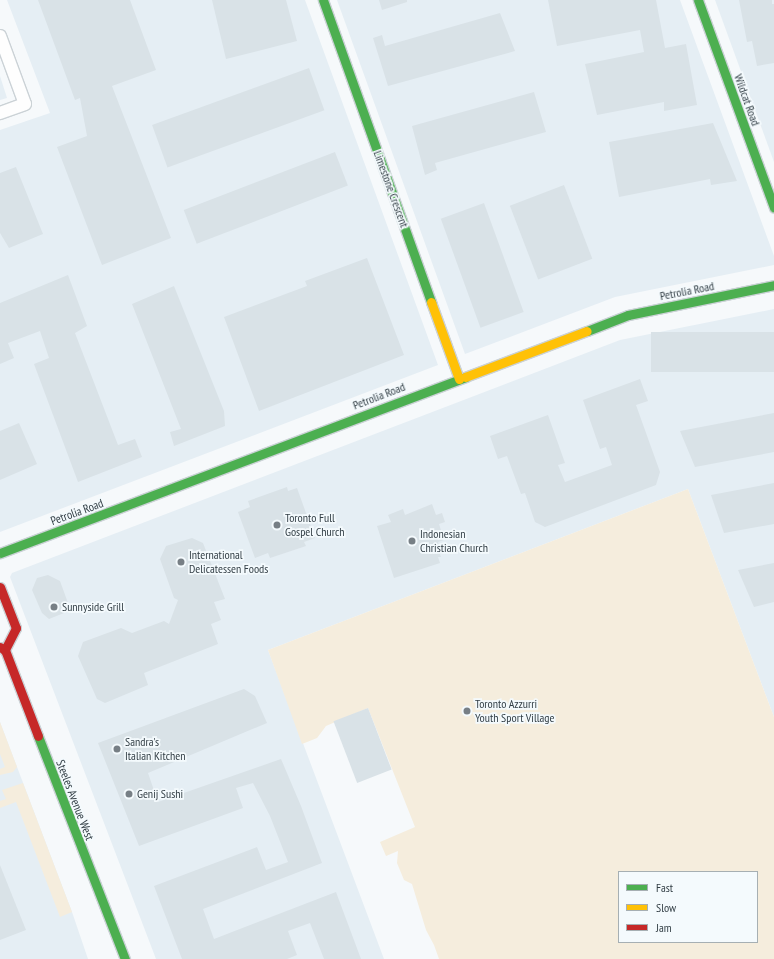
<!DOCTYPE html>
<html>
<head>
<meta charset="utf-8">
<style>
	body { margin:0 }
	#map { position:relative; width:774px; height:959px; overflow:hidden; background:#f6f9fb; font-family:"PT Sans Narrow",sans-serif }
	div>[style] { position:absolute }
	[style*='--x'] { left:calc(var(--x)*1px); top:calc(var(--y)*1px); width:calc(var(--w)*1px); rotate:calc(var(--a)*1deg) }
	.built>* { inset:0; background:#e5eef4 }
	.green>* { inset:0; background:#f5eddd }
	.building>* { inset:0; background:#d9e2e7; transform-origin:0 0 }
	.roads { filter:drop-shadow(1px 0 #cbd2d6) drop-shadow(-1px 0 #cbd2d6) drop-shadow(0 1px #cbd2d6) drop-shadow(0 -1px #cbd2d6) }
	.street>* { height:12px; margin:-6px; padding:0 6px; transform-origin:6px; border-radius:6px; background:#fefefe }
	.fast>* { height:9px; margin:-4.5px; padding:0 4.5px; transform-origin:4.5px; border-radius:4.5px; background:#4caf50 }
	.slow>* { height:9px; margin:-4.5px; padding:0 4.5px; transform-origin:4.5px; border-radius:4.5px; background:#ffc107 }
	.jam>* { height:9px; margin:-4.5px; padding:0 4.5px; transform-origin:4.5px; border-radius:4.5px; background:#c62828 }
	.dots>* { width:11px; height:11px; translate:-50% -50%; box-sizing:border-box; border:2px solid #f4fafd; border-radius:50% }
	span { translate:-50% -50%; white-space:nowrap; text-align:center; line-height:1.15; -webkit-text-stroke:3.5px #f4fafd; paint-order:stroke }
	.street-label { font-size:12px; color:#323e45 }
	.poi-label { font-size:12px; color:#323e45 }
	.left { translate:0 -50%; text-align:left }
	.legend { position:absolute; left:618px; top:871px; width:140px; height:72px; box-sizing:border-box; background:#f4fafd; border:1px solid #a6afb3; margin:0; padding:5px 7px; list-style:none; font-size:12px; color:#323e45 }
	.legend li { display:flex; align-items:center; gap:8px; height:20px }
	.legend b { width:20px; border:1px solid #a6afb3 }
</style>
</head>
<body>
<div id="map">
	<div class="built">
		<div style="clip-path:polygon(7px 0,305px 0,438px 365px,0 532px,0 130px,50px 113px)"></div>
		<div style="clip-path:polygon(337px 0,680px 0,774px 256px,774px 265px,615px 297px,465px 354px)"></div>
		<div style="clip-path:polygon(715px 0,774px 0,774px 162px)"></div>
		<div style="clip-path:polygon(0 76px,7px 98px,0 100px)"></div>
		<div style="clip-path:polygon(774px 309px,774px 717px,688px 489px,268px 650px,384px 959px,156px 959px,10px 577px,12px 573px,620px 340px)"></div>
		<div style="clip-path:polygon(0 722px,72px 912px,88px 959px,0 959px)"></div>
	</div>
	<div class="green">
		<div style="clip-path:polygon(evenodd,688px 489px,774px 717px,774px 959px,439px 959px,434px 945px,426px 930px,412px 884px,404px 880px,397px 863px,398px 851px,386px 856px,380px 842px,415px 827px,368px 708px,326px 726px,317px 738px,302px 744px,268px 650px,688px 489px,619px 872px,757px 872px,757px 942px,619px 942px,619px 872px)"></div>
		<div style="clip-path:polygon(0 722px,17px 767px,13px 772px,0 775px,0 769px,5px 767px,0 754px)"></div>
		<div style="clip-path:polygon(23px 783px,72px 912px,60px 917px,16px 802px,0 808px,0 801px,6px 799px,2px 790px)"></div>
	</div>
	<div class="building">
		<div style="clip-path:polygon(38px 0,130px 0,156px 70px,112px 86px,171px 238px,102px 265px,57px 147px,87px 136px,80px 98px,75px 100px)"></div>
		<div style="clip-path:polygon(212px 0,286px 0,297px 41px,226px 59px)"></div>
		<div style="clip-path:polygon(379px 0,407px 0,407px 2px,382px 10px)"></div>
		<div style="clip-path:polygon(548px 0,656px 0,665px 48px,686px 44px,697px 105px,664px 111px,664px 102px,597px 115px,585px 64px,644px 52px,640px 30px,557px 46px)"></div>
		<div style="clip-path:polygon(739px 0,772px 0,772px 4px,774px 4px,774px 63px,757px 66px,752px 41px,747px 42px)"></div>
		<div style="clip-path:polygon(500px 13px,515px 51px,388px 86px,373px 38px,382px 35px,385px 46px)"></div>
		<div style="left:309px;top:68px;width:45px;height:167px;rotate:70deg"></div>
		<div style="clip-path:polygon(534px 92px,546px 132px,435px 163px,437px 170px,425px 175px,412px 126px)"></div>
		<div style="clip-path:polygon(713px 123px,737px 181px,711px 185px,710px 179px,619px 197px,609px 142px)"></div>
		<div style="left:335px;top:152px;width:36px;height:162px;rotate:69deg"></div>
		<div style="clip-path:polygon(16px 167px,43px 234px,9px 248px,0 233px,0 173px)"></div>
		<div style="left:564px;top:185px;width:79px;height:58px;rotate:69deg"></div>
		<div style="left:484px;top:203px;width:116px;height:46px;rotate:70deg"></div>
		<div style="clip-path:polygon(367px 258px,404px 355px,259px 411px,224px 317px,307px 286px,305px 281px)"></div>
		<div style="clip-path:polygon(68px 275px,87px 326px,75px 333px,118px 445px,135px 439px,142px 457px,78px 482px,34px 364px,49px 358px,40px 331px,8px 343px,14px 358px,0 364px,0 303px)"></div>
		<div style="clip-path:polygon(174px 286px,224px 411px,225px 426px,174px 446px,170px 432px,181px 429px,132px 304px)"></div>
		<div style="left:774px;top:332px;width:40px;height:123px;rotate:90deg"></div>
		<div style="clip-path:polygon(640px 379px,648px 401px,636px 405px,660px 472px,656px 485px,545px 527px,535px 522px,525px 493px,521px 494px,507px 456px,498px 459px,490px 436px,548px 415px,565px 463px,558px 465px,565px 482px,612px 465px,606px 447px,600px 449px,583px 400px)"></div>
		<div style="clip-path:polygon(774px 413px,774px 452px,695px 467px,680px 431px)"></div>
		<div style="clip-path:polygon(19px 423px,37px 464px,0 480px,0 431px)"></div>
		<div style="clip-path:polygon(774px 483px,774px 524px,724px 533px,711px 495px)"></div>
		<div style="clip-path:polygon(287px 487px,288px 491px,297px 488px,315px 538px,304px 542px,306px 546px,270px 558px,268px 553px,255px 558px,238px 512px,250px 507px,248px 501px)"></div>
		<div style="clip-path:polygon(432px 504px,436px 515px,442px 513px,445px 522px,439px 524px,444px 540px,438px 542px,440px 548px,438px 549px,441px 557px,438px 557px,440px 563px,394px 578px,377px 526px,391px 522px,388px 515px,403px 509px,405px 515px)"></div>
		<div style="clip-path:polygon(192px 538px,203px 543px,225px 599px,214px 602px,221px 620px,211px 624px,218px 644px,144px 673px,148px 685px,105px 703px,97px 699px,78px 656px,83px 642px,121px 628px,132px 633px,164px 621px,169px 624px,178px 600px,174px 598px,160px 559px,166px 546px)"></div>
		<div style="clip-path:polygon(774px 563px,774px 602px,754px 607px,738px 570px)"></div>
		<div style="clip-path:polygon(48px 575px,60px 581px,68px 603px,64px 613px,49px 619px,42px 613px,32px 590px,37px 578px)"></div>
		<div style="clip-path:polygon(244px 689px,255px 696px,267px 723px,148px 773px,158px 802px,281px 759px,301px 806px,322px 863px,203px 909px,214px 939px,336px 892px,361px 959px,324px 959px,310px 923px,288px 931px,297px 955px,287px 959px,182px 959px,154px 886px,257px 847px,266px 870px,288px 862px,270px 816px,253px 783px,236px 788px,243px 808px,139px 846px,98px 743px)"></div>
		<div style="left:368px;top:708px;width:66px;height:37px;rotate:69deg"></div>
		<div style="clip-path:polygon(0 865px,26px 930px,0 940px)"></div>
	</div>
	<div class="roads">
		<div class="street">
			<div style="--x:0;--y:36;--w:72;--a:69.8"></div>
			<div style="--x:25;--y:104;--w:27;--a:160"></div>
		</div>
		<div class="fast">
			<div style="--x:323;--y:0;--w:321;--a:70.3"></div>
			<div style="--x:698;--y:0;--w:221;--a:69.9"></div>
			<div style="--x:587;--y:331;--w:44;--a:-21.3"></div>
			<div style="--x:628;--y:315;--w:149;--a:-11.6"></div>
			<div style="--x:0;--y:553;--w:497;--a:-20.7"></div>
			<div style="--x:38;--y:736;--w:239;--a:68.7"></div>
		</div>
		<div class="slow">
			<div style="--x:431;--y:302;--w:82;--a:70"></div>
			<div style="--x:465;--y:377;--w:130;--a:-20.7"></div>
		</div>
		<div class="jam">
			<div style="--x:0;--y:587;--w:44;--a:68.7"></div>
			<div style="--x:16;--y:628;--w:25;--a:117"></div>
			<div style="--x:0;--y:647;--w:6;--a:31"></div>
			<div style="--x:5;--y:650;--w:92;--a:69"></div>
		</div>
	</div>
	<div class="dots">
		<div style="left:277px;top:525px;background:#777f85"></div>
		<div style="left:412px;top:541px;background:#777f85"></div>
		<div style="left:181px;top:562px;background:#777f85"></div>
		<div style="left:54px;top:607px;background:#777f85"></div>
		<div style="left:467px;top:711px;background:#777f85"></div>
		<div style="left:117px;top:749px;background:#777f85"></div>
		<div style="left:129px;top:794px;background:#777f85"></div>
	</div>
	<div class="street-label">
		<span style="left:747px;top:100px;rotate:70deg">Wildcat Road</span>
		<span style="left:391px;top:189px;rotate:70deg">Limestone Crescent</span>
		<span style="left:687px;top:291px;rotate:-11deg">Petrolia Road</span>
		<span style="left:379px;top:396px;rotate:-21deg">Petrolia Road</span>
		<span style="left:77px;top:512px;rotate:-20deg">Petrolia Road</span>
		<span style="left:75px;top:800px;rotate:69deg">Steeles Avenue West</span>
	</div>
	<div class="poi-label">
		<span class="left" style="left:285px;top:525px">Toronto Full<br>Gospel Church</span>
		<span class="left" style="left:420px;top:541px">Indonesian<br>Christian Church</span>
		<span class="left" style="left:189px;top:562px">International<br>Delicatessen Foods</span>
		<span class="left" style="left:62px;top:607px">Sunnyside Grill</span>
		<span class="left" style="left:475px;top:711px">Toronto Azzurri<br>Youth Sport Village</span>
		<span class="left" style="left:125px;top:749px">Sandra's<br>Italian Kitchen</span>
		<span class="left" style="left:137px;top:794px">Genij Sushi</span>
	</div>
	<ul class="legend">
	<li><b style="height:5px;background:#4caf50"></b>Fast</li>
	<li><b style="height:5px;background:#ffc107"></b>Slow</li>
	<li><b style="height:5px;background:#c62828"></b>Jam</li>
	</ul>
</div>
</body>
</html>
